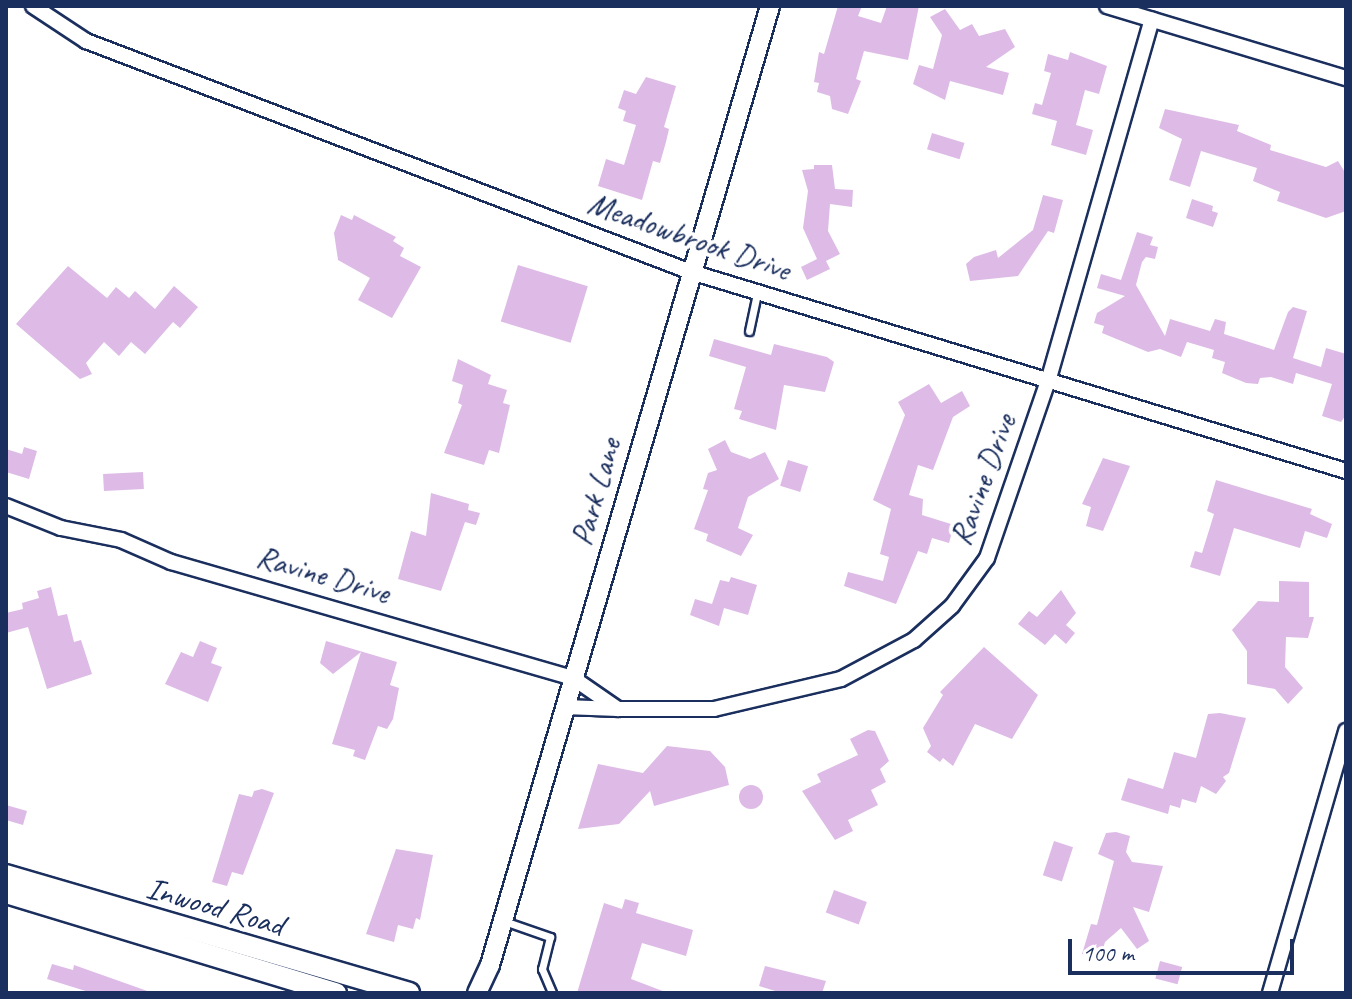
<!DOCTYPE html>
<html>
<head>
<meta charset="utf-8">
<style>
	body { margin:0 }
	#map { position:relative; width:1352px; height:999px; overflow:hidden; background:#fff; font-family:Caveat,sans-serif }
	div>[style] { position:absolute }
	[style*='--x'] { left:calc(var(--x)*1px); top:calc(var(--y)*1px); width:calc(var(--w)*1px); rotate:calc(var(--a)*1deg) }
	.building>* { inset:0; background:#ddbbe6; transform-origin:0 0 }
	.round { border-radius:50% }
	.roads { filter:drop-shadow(2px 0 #1b2f5e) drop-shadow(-2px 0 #1b2f5e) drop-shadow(0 2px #1b2f5e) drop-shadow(0 -2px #1b2f5e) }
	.service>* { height:7px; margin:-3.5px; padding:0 3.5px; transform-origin:3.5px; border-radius:3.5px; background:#fff }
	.minor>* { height:14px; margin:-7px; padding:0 7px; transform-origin:7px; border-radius:7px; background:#fff }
	.tertiary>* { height:18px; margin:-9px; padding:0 9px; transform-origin:9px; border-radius:9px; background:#fff }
	.secondary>* { height:20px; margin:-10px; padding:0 10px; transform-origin:10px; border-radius:10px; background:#fff }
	span { translate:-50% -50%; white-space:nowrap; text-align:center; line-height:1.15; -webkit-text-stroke:8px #fff; paint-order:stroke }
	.street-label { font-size:32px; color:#1b2f5e }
	.frame { position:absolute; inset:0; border:8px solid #1b2f5e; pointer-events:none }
	.scale { position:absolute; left:1068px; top:939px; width:226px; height:36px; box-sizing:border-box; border:4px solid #1b2f5e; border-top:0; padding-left:10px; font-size:24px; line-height:28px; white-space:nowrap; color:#1b2f5e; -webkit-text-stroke:6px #fff; paint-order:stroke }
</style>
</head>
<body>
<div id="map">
	<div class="building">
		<div style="clip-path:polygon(838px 6px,862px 6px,858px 16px,881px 23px,887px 6px,919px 6px,908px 60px,864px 51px,856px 79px,861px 81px,848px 114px,832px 109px,830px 96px,817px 92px,819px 83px,814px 82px,819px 52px,824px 54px)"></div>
		<div style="clip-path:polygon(945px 9px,960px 30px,972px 24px,979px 36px,1005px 29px,1015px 47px,986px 67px,1009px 73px,1003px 95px,950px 81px,945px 100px,913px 84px,919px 65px,933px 69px,942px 35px,930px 17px)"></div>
		<div style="clip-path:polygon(1070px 52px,1107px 66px,1099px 94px,1085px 90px,1076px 125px,1093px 130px,1086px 155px,1051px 145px,1057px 121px,1032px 114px,1035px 103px,1042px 105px,1051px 73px,1044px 71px,1048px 54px,1068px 60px)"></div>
		<div style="clip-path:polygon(646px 77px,676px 86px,664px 127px,669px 129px,666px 142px,660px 163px,653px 161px,642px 200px,598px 186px,606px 159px,624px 165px,636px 125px,623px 121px,626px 111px,618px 108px,624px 90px,636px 94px)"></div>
		<div style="clip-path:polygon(1165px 109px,1239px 125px,1237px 131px,1271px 145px,1270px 150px,1326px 167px,1338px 161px,1346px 174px,1346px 211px,1326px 218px,1277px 201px,1280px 192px,1253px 181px,1257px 168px,1201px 151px,1190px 187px,1169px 180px,1182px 139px,1159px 128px)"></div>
		<div style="left:932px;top:133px;width:34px;height:17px;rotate:17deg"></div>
		<div style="clip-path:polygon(814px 165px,832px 165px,835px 189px,853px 190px,852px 207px,830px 204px,828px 231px,840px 254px,826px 261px,830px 269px,807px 280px,801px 267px,817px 259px,803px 228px,808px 191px,802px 170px,814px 169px)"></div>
		<div style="clip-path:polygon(1043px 195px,1063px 200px,1054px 233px,1048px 231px,1018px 276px,970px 281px,966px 264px,974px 257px,996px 250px,998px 258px,1033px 230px)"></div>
		<div style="clip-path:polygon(1192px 199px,1213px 206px,1212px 211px,1218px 213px,1213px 227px,1186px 218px)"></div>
		<div style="clip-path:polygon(341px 215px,352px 220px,354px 215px,396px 237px,393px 241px,404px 248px,400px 256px,421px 267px,392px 318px,358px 300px,370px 278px,338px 260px,334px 233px)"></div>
		<div style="clip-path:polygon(1137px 232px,1153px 237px,1150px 245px,1158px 247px,1155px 259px,1146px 257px,1142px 262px,1136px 285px,1165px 336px,1170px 319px,1210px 331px,1215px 319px,1226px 322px,1224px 334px,1274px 350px,1288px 312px,1293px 307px,1307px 311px,1293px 358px,1321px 367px,1326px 348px,1346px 354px,1346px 415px,1341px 422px,1322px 416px,1332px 384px,1296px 373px,1293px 384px,1271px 377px,1260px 378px,1258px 384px,1246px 383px,1222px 373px,1225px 362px,1212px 358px,1214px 350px,1187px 342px,1181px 357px,1160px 349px,1148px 352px,1102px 333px,1104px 326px,1094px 323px,1097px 313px,1125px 296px,1097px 288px,1101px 274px,1121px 280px)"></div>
		<div style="left:518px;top:265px;width:73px;height:59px;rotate:17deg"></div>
		<div style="clip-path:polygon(68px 266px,107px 298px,116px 287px,129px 298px,135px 291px,155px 309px,174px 286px,198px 307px,180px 328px,173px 322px,145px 354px,131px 342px,119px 356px,104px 342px,86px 363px,92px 374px,80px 379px,16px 324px)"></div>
		<div style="clip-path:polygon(714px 339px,771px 355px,774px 344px,827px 357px,834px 362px,825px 392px,784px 385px,776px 430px,739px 419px,742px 411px,734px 409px,746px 367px,709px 356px)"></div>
		<div style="clip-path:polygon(458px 359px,491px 375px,488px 384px,507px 390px,503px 403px,510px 405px,499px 453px,489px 450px,484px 465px,444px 453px,462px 405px,458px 403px,463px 385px,452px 381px)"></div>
		<div style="clip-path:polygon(929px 384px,941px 403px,962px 391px,970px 406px,953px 417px,933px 470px,918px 465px,909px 495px,923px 499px,922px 515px,954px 525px,949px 543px,932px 538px,927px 554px,918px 551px,896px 604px,844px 586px,848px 572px,883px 581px,889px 557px,880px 554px,891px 509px,873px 500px,905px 415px,898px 402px)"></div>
		<div style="clip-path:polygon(725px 440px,731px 452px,750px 459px,765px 452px,779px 479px,748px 497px,738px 528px,753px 535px,741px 556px,706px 541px,708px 534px,694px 529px,708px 490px,703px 489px,708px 473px,717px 470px,708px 449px)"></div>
		<div style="clip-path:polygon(24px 447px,37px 451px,29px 479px,6px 472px,6px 449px,22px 454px)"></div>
		<div style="clip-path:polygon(1103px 458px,1130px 466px,1103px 531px,1086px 526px,1091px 507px,1082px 504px)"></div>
		<div style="left:788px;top:460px;width:21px;height:27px;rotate:17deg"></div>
		<div style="left:143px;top:472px;width:17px;height:40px;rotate:87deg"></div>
		<div style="clip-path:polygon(1216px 480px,1312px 509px,1310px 514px,1332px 524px,1327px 538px,1305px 531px,1300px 548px,1234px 528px,1220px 576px,1190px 567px,1195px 551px,1202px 553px,1214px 514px,1207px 511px)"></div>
		<div style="clip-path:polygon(431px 493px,469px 504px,468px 510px,480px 513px,476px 525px,465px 522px,441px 591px,398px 579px,411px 531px,426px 536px)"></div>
		<div style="clip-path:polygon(731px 577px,757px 585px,748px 615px,724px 608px,719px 626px,690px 615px,695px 599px,712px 604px,720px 580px,729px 582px)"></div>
		<div style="clip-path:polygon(1279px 581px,1309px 582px,1309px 617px,1314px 617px,1308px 638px,1286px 637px,1285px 667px,1303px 688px,1288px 704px,1275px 689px,1247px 684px,1247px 651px,1232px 630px,1258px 601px,1279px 602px)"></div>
		<div style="clip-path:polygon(51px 587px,58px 616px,67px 614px,74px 642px,81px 640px,92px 674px,47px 689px,28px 627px,6px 633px,6px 613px,23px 609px,22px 603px,39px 598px,37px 591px)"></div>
		<div style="clip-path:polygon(1061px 590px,1076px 613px,1066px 625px,1075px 633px,1066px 644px,1055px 634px,1045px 645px,1018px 624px,1029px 611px,1037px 617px)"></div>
		<div style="clip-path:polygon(200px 641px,217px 648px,211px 663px,222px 667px,208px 702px,165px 684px,181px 652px,193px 657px)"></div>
		<div style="clip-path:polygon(326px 641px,397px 662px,390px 685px,399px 688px,393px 719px,387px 729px,378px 726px,365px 760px,353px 756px,355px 750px,332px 744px,361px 652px,333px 674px,320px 663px)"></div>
		<div style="clip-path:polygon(984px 647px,1038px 695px,1012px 739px,975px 724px,953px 766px,943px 758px,940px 762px,927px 752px,931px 746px,923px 728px,943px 695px,940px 692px)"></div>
		<div style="clip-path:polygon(1220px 713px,1246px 718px,1229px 773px,1223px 777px,1226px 781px,1216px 794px,1201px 786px,1196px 803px,1182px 799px,1180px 808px,1170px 805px,1168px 814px,1121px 800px,1128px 778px,1163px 789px,1174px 752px,1196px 758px,1208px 714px)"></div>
		<div style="clip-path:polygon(868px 730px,875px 731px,889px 761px,880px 769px,886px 782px,871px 790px,878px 805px,848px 820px,853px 831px,835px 840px,802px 791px,821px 782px,817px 774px,858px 755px,850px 739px)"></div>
		<div style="clip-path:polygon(667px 746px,710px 751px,725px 767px,729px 785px,654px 806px,650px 791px,619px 824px,578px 829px,598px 764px,643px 773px)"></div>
		<div class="round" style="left:739px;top:785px;width:24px;height:24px"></div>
		<div style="clip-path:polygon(262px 789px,274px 793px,243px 875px,232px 872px,227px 886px,212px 882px,239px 794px,252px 797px,254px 791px)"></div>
		<div style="clip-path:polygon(6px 805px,27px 811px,23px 825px,6px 820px)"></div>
		<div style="clip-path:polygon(1116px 832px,1130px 836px,1126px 852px,1132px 862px,1163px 866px,1149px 912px,1133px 907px,1149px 941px,1137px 949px,1121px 928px,1105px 942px,1100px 959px,1082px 954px,1091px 924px,1097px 925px,1114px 861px,1098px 854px,1106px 833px)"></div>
		<div style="left:1054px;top:841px;width:20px;height:36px;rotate:18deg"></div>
		<div style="clip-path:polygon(396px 849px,433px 855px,420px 920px,416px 918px,413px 929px,398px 925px,394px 942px,366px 934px)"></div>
		<div style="left:834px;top:890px;width:35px;height:24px;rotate:20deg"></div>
		<div style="clip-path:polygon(625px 899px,639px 903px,636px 913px,693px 930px,686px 956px,642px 943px,631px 979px,668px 993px,577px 993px,604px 903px,622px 909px)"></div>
		<div style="left:1160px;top:961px;width:23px;height:18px;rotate:15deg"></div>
		<div style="clip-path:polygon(52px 964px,73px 970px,74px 965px,153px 993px,92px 993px,47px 979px)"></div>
		<div style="clip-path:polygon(765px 966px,826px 981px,822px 993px,782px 993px,759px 986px)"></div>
	</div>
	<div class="roads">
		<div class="service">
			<div style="--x:749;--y:331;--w:39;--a:-78"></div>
			<div style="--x:504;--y:921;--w:49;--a:19.2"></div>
			<div style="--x:550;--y:937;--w:33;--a:104"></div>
			<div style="--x:542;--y:969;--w:26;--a:67"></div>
		</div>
		<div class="minor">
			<div style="--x:33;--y:6;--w:64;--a:33.4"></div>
			<div style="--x:86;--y:41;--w:648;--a:20.9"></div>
			<div style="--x:691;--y:272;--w:685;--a:16.9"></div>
			<div style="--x:1107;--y:6;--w:250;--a:16.8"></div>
			<div style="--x:6;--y:506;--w:59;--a:21.8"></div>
			<div style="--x:61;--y:528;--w:61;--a:11.3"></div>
			<div style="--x:121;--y:540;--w:55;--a:23.7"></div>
			<div style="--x:171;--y:562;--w:418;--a:16.1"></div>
			<div style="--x:573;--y:678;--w:55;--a:34.6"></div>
			<div style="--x:618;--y:709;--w:96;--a:0"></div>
			<div style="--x:714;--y:709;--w:130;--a:-13.3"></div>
			<div style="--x:841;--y:679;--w:83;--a:-28.1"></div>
			<div style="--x:914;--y:640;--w:51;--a:-41.8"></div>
			<div style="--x:952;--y:606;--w:59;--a:-53.9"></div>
			<div style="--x:987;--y:558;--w:190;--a:-71"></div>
			<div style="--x:1049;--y:378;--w:373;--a:-74"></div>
			<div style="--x:564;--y:707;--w:54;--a:2.1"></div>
			<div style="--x:1270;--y:993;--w:273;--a:-73.8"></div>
		</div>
		<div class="tertiary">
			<div style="--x:477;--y:993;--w:31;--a:-65"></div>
			<div style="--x:490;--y:965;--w:999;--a:-73.72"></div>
		</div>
		<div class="secondary">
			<div style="--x:6;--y:875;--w:420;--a:16.3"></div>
			<div style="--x:6;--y:893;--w:345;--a:16.9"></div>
		</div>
	</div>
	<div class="street-label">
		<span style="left:689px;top:237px;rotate:19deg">Meadowbrook Drive</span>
		<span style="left:983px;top:480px;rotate:-70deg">Ravine Drive</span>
		<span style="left:596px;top:492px;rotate:-74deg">Park Lane</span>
		<span style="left:323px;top:575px;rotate:16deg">Ravine Drive</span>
		<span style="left:215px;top:907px;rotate:16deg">Inwood Road</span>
	</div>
	<div class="frame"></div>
	<div class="scale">100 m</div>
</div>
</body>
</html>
